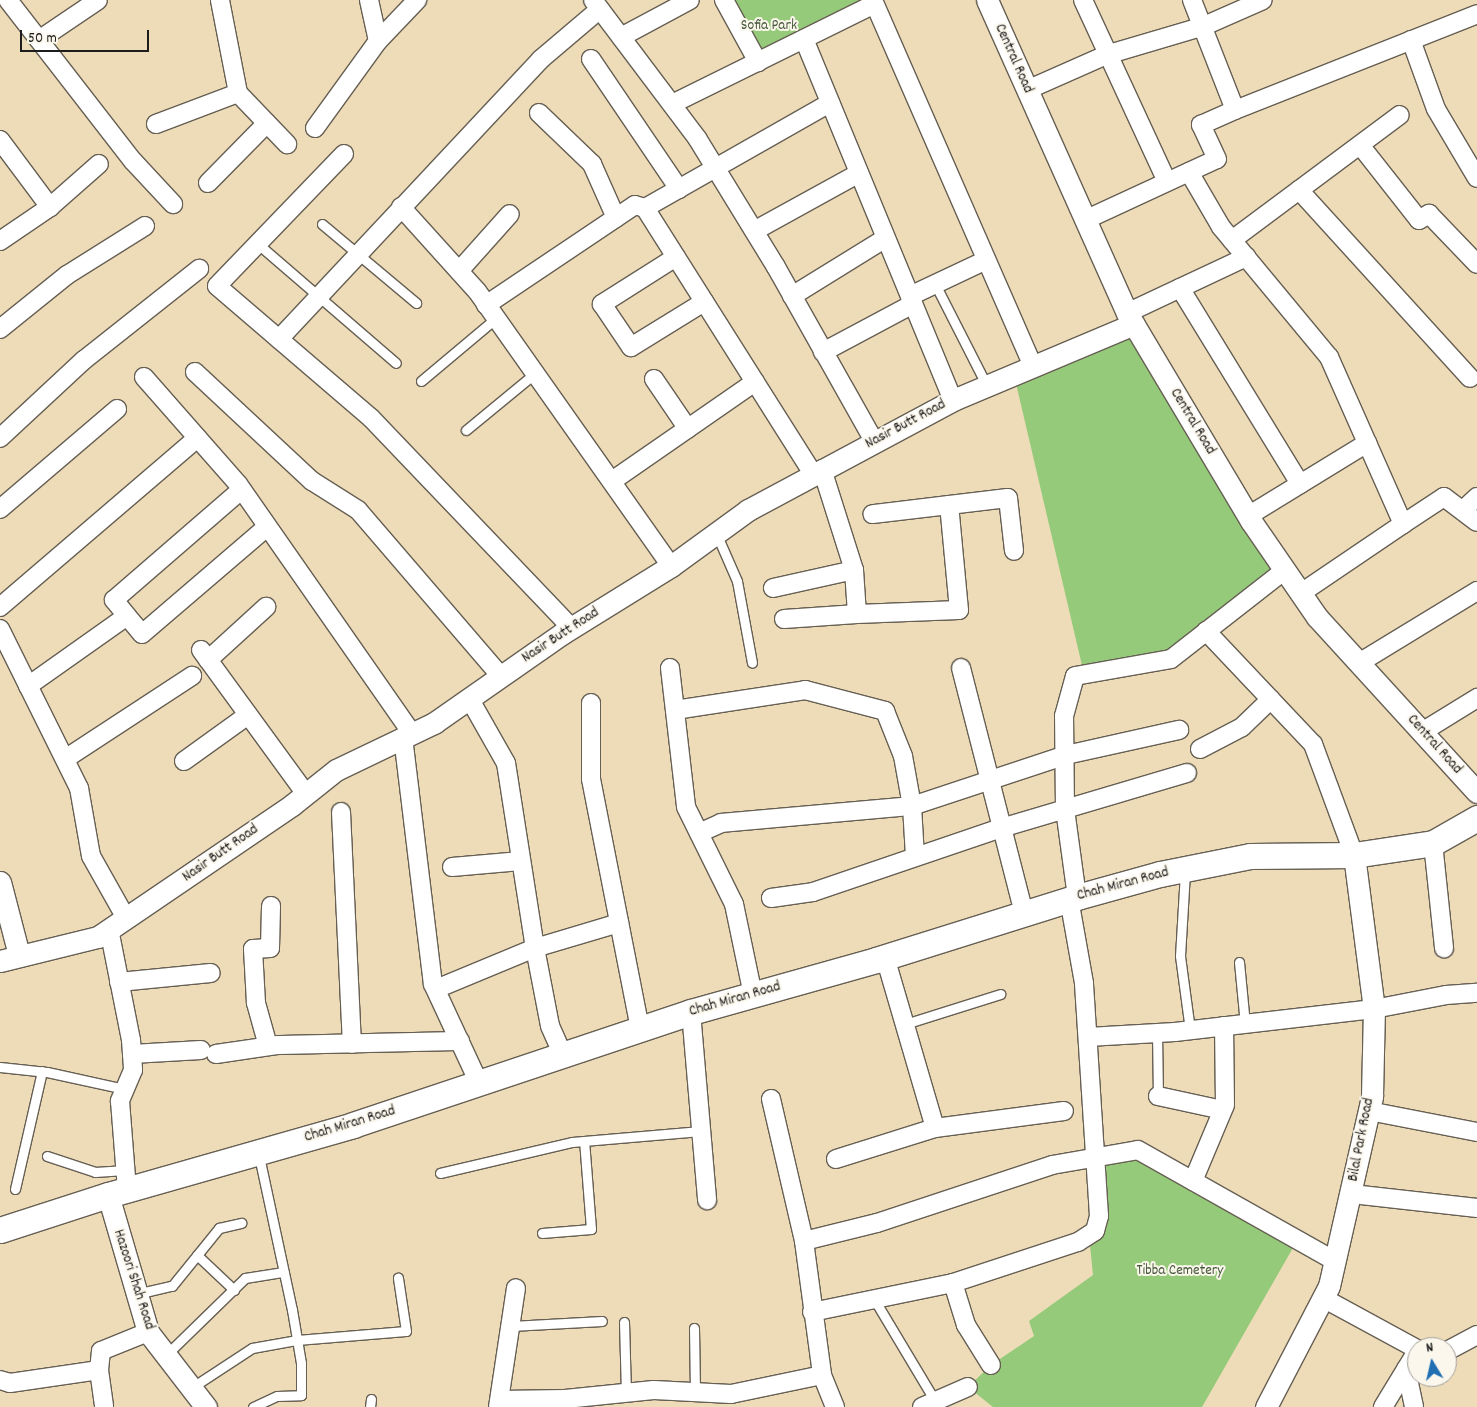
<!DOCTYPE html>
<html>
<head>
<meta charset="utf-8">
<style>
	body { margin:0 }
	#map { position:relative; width:1477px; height:1407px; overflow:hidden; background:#eedcb9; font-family:Dekko,sans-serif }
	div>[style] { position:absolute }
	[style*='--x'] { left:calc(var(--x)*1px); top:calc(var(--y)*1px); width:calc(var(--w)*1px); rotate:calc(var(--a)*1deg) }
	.green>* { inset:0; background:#96ca7b }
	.roads { filter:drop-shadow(1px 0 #665f53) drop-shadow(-1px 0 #665f53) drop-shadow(0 1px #665f53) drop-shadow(0 -1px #665f53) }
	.service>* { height:9px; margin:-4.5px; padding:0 4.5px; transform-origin:4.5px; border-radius:4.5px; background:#fff }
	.minor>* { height:18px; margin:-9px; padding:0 9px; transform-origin:9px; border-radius:9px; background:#fff }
	.tertiary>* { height:21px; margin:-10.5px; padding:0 10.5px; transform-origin:10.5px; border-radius:10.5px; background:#fff }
	.secondary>* { height:25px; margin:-12.5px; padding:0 12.5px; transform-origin:12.5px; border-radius:12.5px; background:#fff }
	span { translate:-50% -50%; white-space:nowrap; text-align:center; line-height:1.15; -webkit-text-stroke:4px #fbf7ec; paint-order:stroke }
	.park-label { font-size:15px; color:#47593d }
	.street-label { font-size:15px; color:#1c1c1c }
	.north { position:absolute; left:1407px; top:1337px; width:50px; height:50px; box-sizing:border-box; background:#fbf7ec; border:1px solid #a29f99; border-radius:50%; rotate:351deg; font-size:14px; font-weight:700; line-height:20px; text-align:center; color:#1c1c1c }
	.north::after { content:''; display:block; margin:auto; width:18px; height:22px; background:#1f6fb2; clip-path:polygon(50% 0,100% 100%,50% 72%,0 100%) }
	.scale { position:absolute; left:20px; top:30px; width:129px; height:22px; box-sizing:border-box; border:2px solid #1c1c1c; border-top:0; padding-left:6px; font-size:15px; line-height:18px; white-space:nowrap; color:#1c1c1c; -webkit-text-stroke:4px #fbf7ec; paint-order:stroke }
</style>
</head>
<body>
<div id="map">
	<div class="green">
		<div style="clip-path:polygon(724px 0,873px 0,758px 62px)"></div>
		<div style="clip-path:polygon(1134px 324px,1285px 570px,1171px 659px,1084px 674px,1014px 375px)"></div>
		<div style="clip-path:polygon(1138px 1150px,1298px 1239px,1202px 1407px,993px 1407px,968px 1387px,991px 1365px,1034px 1336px,1029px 1321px,1093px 1275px,1089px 1235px,1096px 1156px)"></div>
	</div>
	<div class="roads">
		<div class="service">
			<div style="--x:322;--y:224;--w:123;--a:40"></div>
			<div style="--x:258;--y:244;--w:182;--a:40.8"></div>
			<div style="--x:935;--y:284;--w:114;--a:63"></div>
			<div style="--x:421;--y:381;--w:98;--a:-40"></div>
			<div style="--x:466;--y:430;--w:88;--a:-39.5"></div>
			<div style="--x:716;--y:533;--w:52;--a:66.4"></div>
			<div style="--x:737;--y:581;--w:83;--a:79.6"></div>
			<div style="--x:1185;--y:872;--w:84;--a:93.4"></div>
			<div style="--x:1180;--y:956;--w:75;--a:82.3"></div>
			<div style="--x:1239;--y:962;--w:62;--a:84.5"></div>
			<div style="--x:905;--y:1024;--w:100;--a:-17.5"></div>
			<div style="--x:1157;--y:1033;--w:63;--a:89.1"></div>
			<div style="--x:0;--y:1067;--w:47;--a:6.1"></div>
			<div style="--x:47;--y:1072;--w:80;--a:12.3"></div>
			<div style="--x:47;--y:1156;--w:51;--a:18.4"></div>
			<div style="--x:95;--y:1172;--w:30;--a:-4"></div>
			<div style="--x:440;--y:1173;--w:136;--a:-13.2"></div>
			<div style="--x:572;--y:1142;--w:129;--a:-4.9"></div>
			<div style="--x:15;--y:1189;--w:121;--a:-77.1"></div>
			<div style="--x:542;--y:1233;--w:49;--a:-4.7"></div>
			<div style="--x:591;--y:1229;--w:88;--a:-94.5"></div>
			<div style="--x:197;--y:1255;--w:51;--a:43.4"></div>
			<div style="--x:136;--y:1294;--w:37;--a:-13"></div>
			<div style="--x:172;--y:1286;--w:75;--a:-51"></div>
			<div style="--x:219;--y:1228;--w:23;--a:-13"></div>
			<div style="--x:874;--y:1299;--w:119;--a:59.1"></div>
			<div style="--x:624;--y:1322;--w:70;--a:88.4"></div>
			<div style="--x:511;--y:1326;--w:91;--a:-3.1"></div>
			<div style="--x:694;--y:1328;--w:64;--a:89.1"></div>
			<div style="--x:166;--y:1355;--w:110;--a:-44.3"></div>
			<div style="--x:245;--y:1278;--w:39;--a:-9"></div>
			<div style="--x:191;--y:1388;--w:73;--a:-33.3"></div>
			<div style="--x:252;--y:1348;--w:46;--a:-10.1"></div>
			<div style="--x:297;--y:1340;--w:109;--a:-4.7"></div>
			<div style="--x:406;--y:1331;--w:54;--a:-98.6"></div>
			<div style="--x:253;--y:1407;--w:26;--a:-25"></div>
			<div style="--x:277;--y:1396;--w:24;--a:-2"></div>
			<div style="--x:301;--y:1395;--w:32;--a:-90"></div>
			<div style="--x:301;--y:1363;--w:54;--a:-99.6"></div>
			<div style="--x:292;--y:1310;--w:162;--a:-102.1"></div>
			<div style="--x:370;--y:1407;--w:8;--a:-83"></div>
		</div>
		<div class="minor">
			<div style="--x:8;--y:0;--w:204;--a:52.2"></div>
			<div style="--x:133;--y:161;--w:59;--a:47.1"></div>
			<div style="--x:593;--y:0;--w:173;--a:53"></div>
			<div style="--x:697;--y:138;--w:151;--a:58.5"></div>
			<div style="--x:776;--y:267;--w:200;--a:60.6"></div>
			<div style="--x:724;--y:0;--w:71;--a:61.3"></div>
			<div style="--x:873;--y:0;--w:400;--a:66.4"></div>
			<div style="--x:1083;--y:0;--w:200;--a:65.2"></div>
			<div style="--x:1192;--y:0;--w:118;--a:68.6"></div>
			<div style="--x:1235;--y:110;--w:260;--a:-21.6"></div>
			<div style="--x:621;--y:37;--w:78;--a:-28.2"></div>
			<div style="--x:804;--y:39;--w:391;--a:67.6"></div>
			<div style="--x:39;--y:40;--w:71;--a:-34.1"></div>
			<div style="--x:1411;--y:40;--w:73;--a:70.1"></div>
			<div style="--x:1436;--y:109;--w:80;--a:59.3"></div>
			<div style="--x:378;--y:41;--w:57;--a:-46.4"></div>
			<div style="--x:591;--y:59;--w:157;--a:55.9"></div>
			<div style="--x:1027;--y:90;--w:86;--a:-23.9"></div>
			<div style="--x:1106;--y:55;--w:102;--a:-16.5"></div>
			<div style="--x:1204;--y:26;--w:64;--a:-23.8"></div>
			<div style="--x:238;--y:93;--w:71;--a:46.1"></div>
			<div style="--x:672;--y:104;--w:225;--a:-26.3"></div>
			<div style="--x:539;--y:113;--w:74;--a:43.9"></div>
			<div style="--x:592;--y:164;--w:59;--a:66"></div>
			<div style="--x:156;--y:124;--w:88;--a:-20.7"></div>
			<div style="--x:238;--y:93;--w:95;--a:-101"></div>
			<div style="--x:315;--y:128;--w:107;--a:-54.1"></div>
			<div style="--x:378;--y:41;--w:42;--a:-102.4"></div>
			<div style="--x:0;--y:140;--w:84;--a:53.3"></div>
			<div style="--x:1360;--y:145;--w:95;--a:51.8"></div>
			<div style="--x:1419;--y:220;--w:12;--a:-31"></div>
			<div style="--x:1429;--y:214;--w:69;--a:46.2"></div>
			<div style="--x:344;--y:154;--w:183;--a:133.9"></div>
			<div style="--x:217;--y:286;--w:203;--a:40.6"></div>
			<div style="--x:371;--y:418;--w:291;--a:46.3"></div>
			<div style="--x:1189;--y:172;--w:64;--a:59.8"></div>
			<div style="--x:1221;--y:227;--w:169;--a:50.3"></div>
			<div style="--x:1329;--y:357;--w:183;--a:66.1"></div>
			<div style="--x:1403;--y:524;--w:123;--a:145.9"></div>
			<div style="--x:208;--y:183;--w:84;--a:-45.5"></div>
			<div style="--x:1299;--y:190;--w:254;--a:47.7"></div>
			<div style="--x:401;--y:207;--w:113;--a:47.9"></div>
			<div style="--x:477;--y:291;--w:337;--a:54.8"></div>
			<div style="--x:645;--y:208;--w:213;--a:-29.6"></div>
			<div style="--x:1085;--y:220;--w:145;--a:-24.8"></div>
			<div style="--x:1217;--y:159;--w:38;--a:-115"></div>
			<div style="--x:1201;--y:125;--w:37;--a:-24"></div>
			<div style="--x:754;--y:231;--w:120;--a:-28.9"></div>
			<div style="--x:1232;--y:240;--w:209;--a:-36.7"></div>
			<div style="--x:0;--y:241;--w:60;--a:-34.2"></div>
			<div style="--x:50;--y:207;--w:65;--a:-41.3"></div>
			<div style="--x:676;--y:257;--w:88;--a:147.6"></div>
			<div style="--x:602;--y:304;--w:52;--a:56"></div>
			<div style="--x:631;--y:347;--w:86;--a:-31.7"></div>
			<div style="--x:459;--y:271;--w:76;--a:-48.2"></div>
			<div style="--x:1180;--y:288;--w:230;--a:58.5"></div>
			<div style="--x:792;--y:296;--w:110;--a:-31.7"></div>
			<div style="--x:910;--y:296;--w:84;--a:-25.3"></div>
			<div style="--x:486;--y:305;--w:179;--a:-33.9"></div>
			<div style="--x:635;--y:205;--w:10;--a:17"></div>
			<div style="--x:645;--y:208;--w:315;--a:57.7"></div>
			<div style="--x:1127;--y:313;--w:132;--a:-25.2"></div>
			<div style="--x:0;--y:329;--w:86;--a:-38.9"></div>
			<div style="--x:67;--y:275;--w:92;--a:-32.1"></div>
			<div style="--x:279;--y:339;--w:383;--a:-46.9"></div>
			<div style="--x:541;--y:59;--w:77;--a:-40.3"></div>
			<div style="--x:823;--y:352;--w:102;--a:-28.1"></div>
			<div style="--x:195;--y:372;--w:160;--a:43"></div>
			<div style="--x:312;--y:481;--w:54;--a:32.2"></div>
			<div style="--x:358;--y:510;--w:219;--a:49.3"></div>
			<div style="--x:144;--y:377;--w:142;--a:48.7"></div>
			<div style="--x:238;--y:484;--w:304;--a:55.1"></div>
			<div style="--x:654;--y:379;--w:60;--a:55.8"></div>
			<div style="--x:0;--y:438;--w:115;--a:-42.9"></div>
			<div style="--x:84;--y:360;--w:147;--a:-38.4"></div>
			<div style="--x:612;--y:481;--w:174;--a:-34.7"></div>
			<div style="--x:949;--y:505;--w:59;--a:-6.8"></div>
			<div style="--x:1008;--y:498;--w:53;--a:83.5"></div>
			<div style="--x:0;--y:509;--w:154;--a:-40.5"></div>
			<div style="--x:1463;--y:510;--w:19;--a:-43"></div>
			<div style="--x:1248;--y:516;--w:140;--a:-31.5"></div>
			<div style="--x:1403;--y:524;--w:49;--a:-33.4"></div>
			<div style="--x:1444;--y:497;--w:41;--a:37.1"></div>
			<div style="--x:773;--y:588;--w:83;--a:-12.5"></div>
			<div style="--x:0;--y:607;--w:260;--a:-40.6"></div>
			<div style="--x:857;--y:614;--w:102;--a:-2.2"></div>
			<div style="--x:959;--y:610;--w:105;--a:-95.4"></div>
			<div style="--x:949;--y:505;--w:77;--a:173.2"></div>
			<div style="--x:127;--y:616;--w:23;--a:50"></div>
			<div style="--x:142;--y:634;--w:165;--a:-40.6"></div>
			<div style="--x:784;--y:619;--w:73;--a:-3.9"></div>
			<div style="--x:857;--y:614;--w:44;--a:-93.9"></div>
			<div style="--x:854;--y:570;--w:106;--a:-107.6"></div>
			<div style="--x:0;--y:629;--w:178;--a:63.6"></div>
			<div style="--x:79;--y:788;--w:69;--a:80"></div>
			<div style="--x:91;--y:856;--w:71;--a:60.6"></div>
			<div style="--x:1206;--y:631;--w:156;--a:46.6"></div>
			<div style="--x:1313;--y:744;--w:118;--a:69.7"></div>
			<div style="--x:201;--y:650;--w:178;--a:53.9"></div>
			<div style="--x:208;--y:660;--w:79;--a:-42.4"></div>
			<div style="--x:1359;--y:663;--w:138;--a:-31.4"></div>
			<div style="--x:670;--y:668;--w:140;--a:83.4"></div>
			<div style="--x:686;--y:807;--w:108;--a:63.7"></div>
			<div style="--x:734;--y:904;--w:93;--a:78.2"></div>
			<div style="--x:961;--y:668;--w:254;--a:75.6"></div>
			<div style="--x:28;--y:686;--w:121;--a:-35.3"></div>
			<div style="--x:127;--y:616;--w:21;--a:-129"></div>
			<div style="--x:114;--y:600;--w:168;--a:-40.9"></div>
			<div style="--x:469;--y:698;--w:75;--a:60.4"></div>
			<div style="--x:506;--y:763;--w:187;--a:81.1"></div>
			<div style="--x:535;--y:948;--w:79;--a:79.1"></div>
			<div style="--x:550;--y:1026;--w:32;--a:66"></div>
			<div style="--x:591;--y:703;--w:76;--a:90"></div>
			<div style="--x:591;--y:779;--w:255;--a:78.9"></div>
			<div style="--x:675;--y:710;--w:132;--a:-8.7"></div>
			<div style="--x:805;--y:690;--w:83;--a:14.7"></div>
			<div style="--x:885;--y:711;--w:48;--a:68.2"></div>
			<div style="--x:903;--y:756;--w:51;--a:79.8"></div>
			<div style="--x:912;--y:806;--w:51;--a:86.6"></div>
			<div style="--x:1422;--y:732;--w:65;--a:-31.7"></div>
			<div style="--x:403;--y:737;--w:249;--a:83.1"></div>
			<div style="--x:433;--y:984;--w:109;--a:65.1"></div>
			<div style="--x:1200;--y:749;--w:47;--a:-27.6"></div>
			<div style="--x:1242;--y:727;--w:40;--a:-44"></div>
			<div style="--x:65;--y:759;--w:152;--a:-33.2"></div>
			<div style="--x:184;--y:761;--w:79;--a:-35.7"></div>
			<div style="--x:341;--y:812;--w:232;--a:87.3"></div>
			<div style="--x:699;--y:833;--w:24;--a:-24"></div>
			<div style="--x:721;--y:823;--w:192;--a:-5.1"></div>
			<div style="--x:912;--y:806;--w:162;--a:-18.3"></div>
			<div style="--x:1066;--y:755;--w:116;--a:-12.5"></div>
			<div style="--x:1433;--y:843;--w:106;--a:84"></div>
			<div style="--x:452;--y:867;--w:69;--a:-5"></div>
			<div style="--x:1077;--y:897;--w:89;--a:-97.8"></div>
			<div style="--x:1065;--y:809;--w:93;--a:-90.6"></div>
			<div style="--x:1064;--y:716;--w:41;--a:-74.6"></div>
			<div style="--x:1075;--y:676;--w:97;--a:-10"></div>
			<div style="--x:1171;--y:659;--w:145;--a:-38"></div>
			<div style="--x:771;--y:898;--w:42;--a:-8.1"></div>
			<div style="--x:813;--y:892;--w:199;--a:-18.8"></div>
			<div style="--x:1001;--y:828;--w:194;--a:-16.5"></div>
			<div style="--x:109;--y:929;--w:113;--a:78.8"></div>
			<div style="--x:131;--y:1040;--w:30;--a:86"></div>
			<div style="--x:133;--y:1070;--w:34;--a:113"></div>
			<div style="--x:120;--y:1101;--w:89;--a:85.5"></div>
			<div style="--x:885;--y:957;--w:178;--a:73.7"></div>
			<div style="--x:935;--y:1128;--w:130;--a:-7.5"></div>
			<div style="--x:119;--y:982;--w:92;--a:-5.6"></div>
			<div style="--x:436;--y:989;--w:107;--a:-22.5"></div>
			<div style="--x:535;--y:948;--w:88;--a:-16.6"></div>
			<div style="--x:691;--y:1012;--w:189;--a:85.1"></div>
			<div style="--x:1088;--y:1037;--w:87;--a:-3.3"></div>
			<div style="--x:1175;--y:1032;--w:200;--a:-6.6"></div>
			<div style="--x:1374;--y:1009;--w:73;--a:-11"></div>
			<div style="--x:1446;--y:995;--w:31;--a:-4"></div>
			<div style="--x:268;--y:1046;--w:45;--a:-105.6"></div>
			<div style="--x:256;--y:1003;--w:54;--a:-93.2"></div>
			<div style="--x:253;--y:949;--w:17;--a:-3"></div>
			<div style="--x:270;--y:948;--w:42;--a:-88.6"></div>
			<div style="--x:132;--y:1054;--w:69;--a:-3.3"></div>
			<div style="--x:216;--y:1054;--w:63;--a:-8.3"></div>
			<div style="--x:278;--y:1045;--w:182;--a:-1.3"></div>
			<div style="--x:1158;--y:1096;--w:66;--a:12.2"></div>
			<div style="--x:771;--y:1099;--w:146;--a:76.9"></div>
			<div style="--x:804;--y:1241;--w:135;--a:82.3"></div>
			<div style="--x:822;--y:1375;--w:35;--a:68"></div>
			<div style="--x:1369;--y:1111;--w:110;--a:11"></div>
			<div style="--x:836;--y:1159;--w:104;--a:-17.4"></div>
			<div style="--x:1193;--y:1181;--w:82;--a:-67.2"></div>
			<div style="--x:1225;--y:1105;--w:79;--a:-90.7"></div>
			<div style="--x:1352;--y:1194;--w:126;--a:6.4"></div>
			<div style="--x:804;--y:1241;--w:75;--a:-13.9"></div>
			<div style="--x:877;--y:1223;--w:184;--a:-18.3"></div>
			<div style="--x:1052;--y:1165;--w:87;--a:-9.9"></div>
			<div style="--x:1138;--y:1150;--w:226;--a:29.4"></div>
			<div style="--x:953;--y:1283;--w:44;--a:72.8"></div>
			<div style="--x:966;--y:1325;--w:47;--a:58"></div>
			<div style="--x:1323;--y:1298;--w:107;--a:28.5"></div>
			<div style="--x:812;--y:1312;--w:144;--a:-11.6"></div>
			<div style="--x:953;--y:1283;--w:132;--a:-18.2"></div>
			<div style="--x:1078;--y:1242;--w:20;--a:-33"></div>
			<div style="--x:1095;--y:1231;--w:16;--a:-75"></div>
			<div style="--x:1099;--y:1216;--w:233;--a:-93.7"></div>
			<div style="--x:1084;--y:983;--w:85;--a:-100.1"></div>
			<div style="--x:1447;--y:1351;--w:34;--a:-28"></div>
			<div style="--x:1411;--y:1367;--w:5;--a:158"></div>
			<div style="--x:1406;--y:1369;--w:39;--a:78"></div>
			<div style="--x:99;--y:1370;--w:37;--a:82"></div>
			<div style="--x:0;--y:1380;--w:10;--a:17"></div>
			<div style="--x:10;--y:1383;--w:90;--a:-8.3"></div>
			<div style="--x:99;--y:1370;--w:19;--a:-84"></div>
			<div style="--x:101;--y:1351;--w:51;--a:-22"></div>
			<div style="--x:500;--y:1400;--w:65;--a:-0.9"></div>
			<div style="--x:565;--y:1399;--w:89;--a:-5.8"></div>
			<div style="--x:654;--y:1390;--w:77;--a:3"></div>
			<div style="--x:731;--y:1394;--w:93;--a:-11.8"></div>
			<div style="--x:498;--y:1407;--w:120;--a:-81.4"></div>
			<div style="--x:922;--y:1407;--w:50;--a:-23.5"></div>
			<div style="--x:1383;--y:1407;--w:66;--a:-58.7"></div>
		</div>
		<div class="tertiary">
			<div style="--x:987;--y:0;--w:343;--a:65.9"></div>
			<div style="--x:1127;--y:313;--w:242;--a:59.2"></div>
			<div style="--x:1251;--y:521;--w:116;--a:55.5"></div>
			<div style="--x:1317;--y:617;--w:237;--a:47.6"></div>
			<div style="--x:0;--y:882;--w:75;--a:75.4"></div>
			<div style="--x:0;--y:961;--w:101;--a:-13.8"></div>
			<div style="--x:98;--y:937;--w:235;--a:-34.2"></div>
			<div style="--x:292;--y:805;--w:56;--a:-38.5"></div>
			<div style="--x:336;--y:770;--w:109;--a:-25.6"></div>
			<div style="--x:434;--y:723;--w:157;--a:-34.9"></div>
			<div style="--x:563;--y:633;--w:127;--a:-31.8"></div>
			<div style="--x:671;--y:566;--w:95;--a:-36"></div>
			<div style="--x:748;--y:510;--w:233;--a:-28.2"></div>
			<div style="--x:953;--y:400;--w:196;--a:-22.8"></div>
			<div style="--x:108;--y:1195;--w:143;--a:73.7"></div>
			<div style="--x:148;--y:1332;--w:95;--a:52.3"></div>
			<div style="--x:1266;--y:1407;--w:136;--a:-62.5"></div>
			<div style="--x:1329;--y:1286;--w:195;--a:-77.2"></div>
			<div style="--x:1372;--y:1096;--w:87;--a:-88.7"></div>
			<div style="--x:1374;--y:1009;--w:155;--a:-97.4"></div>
		</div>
		<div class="secondary">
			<div style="--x:0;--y:1230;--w:114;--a:-18"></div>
			<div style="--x:108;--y:1195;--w:255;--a:-15.9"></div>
			<div style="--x:353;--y:1125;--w:356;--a:-18.5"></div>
			<div style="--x:691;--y:1012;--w:192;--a:-15.7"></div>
			<div style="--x:876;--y:960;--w:211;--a:-17.4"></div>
			<div style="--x:1077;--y:897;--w:86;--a:-15.5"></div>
			<div style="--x:1160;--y:874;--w:92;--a:-11.3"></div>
			<div style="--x:1250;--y:856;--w:104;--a:-0.6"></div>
			<div style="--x:1354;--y:855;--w:80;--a:-8.6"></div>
			<div style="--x:1433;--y:843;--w:51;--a:-29.6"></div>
		</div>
	</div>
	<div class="park-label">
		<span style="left:769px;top:27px">Sofia Park</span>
		<span style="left:1180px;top:1272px">Tibba Cemetery</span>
	</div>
	<div class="street-label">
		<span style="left:1013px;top:59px;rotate:66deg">Central Road</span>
		<span style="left:1192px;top:422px;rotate:59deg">Central Road</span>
		<span style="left:906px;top:425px;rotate:-28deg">Nasir Butt Road</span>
		<span style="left:561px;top:636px;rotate:-33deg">Nasir Butt Road</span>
		<span style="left:1434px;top:745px;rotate:48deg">Central Road</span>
		<span style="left:221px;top:854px;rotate:-35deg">Nasir Butt Road</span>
		<span style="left:1123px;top:885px;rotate:-15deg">Chah Miran Road</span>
		<span style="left:735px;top:1000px;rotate:-16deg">Chah Miran Road</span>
		<span style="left:350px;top:1125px;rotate:-17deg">Chah Miran Road</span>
		<span style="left:1362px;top:1140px;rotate:-79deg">Bilal Park Road</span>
		<span style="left:133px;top:1280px;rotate:72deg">Hazoori Shah Road</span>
	</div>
	<div class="north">N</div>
	<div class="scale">50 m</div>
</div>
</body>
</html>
